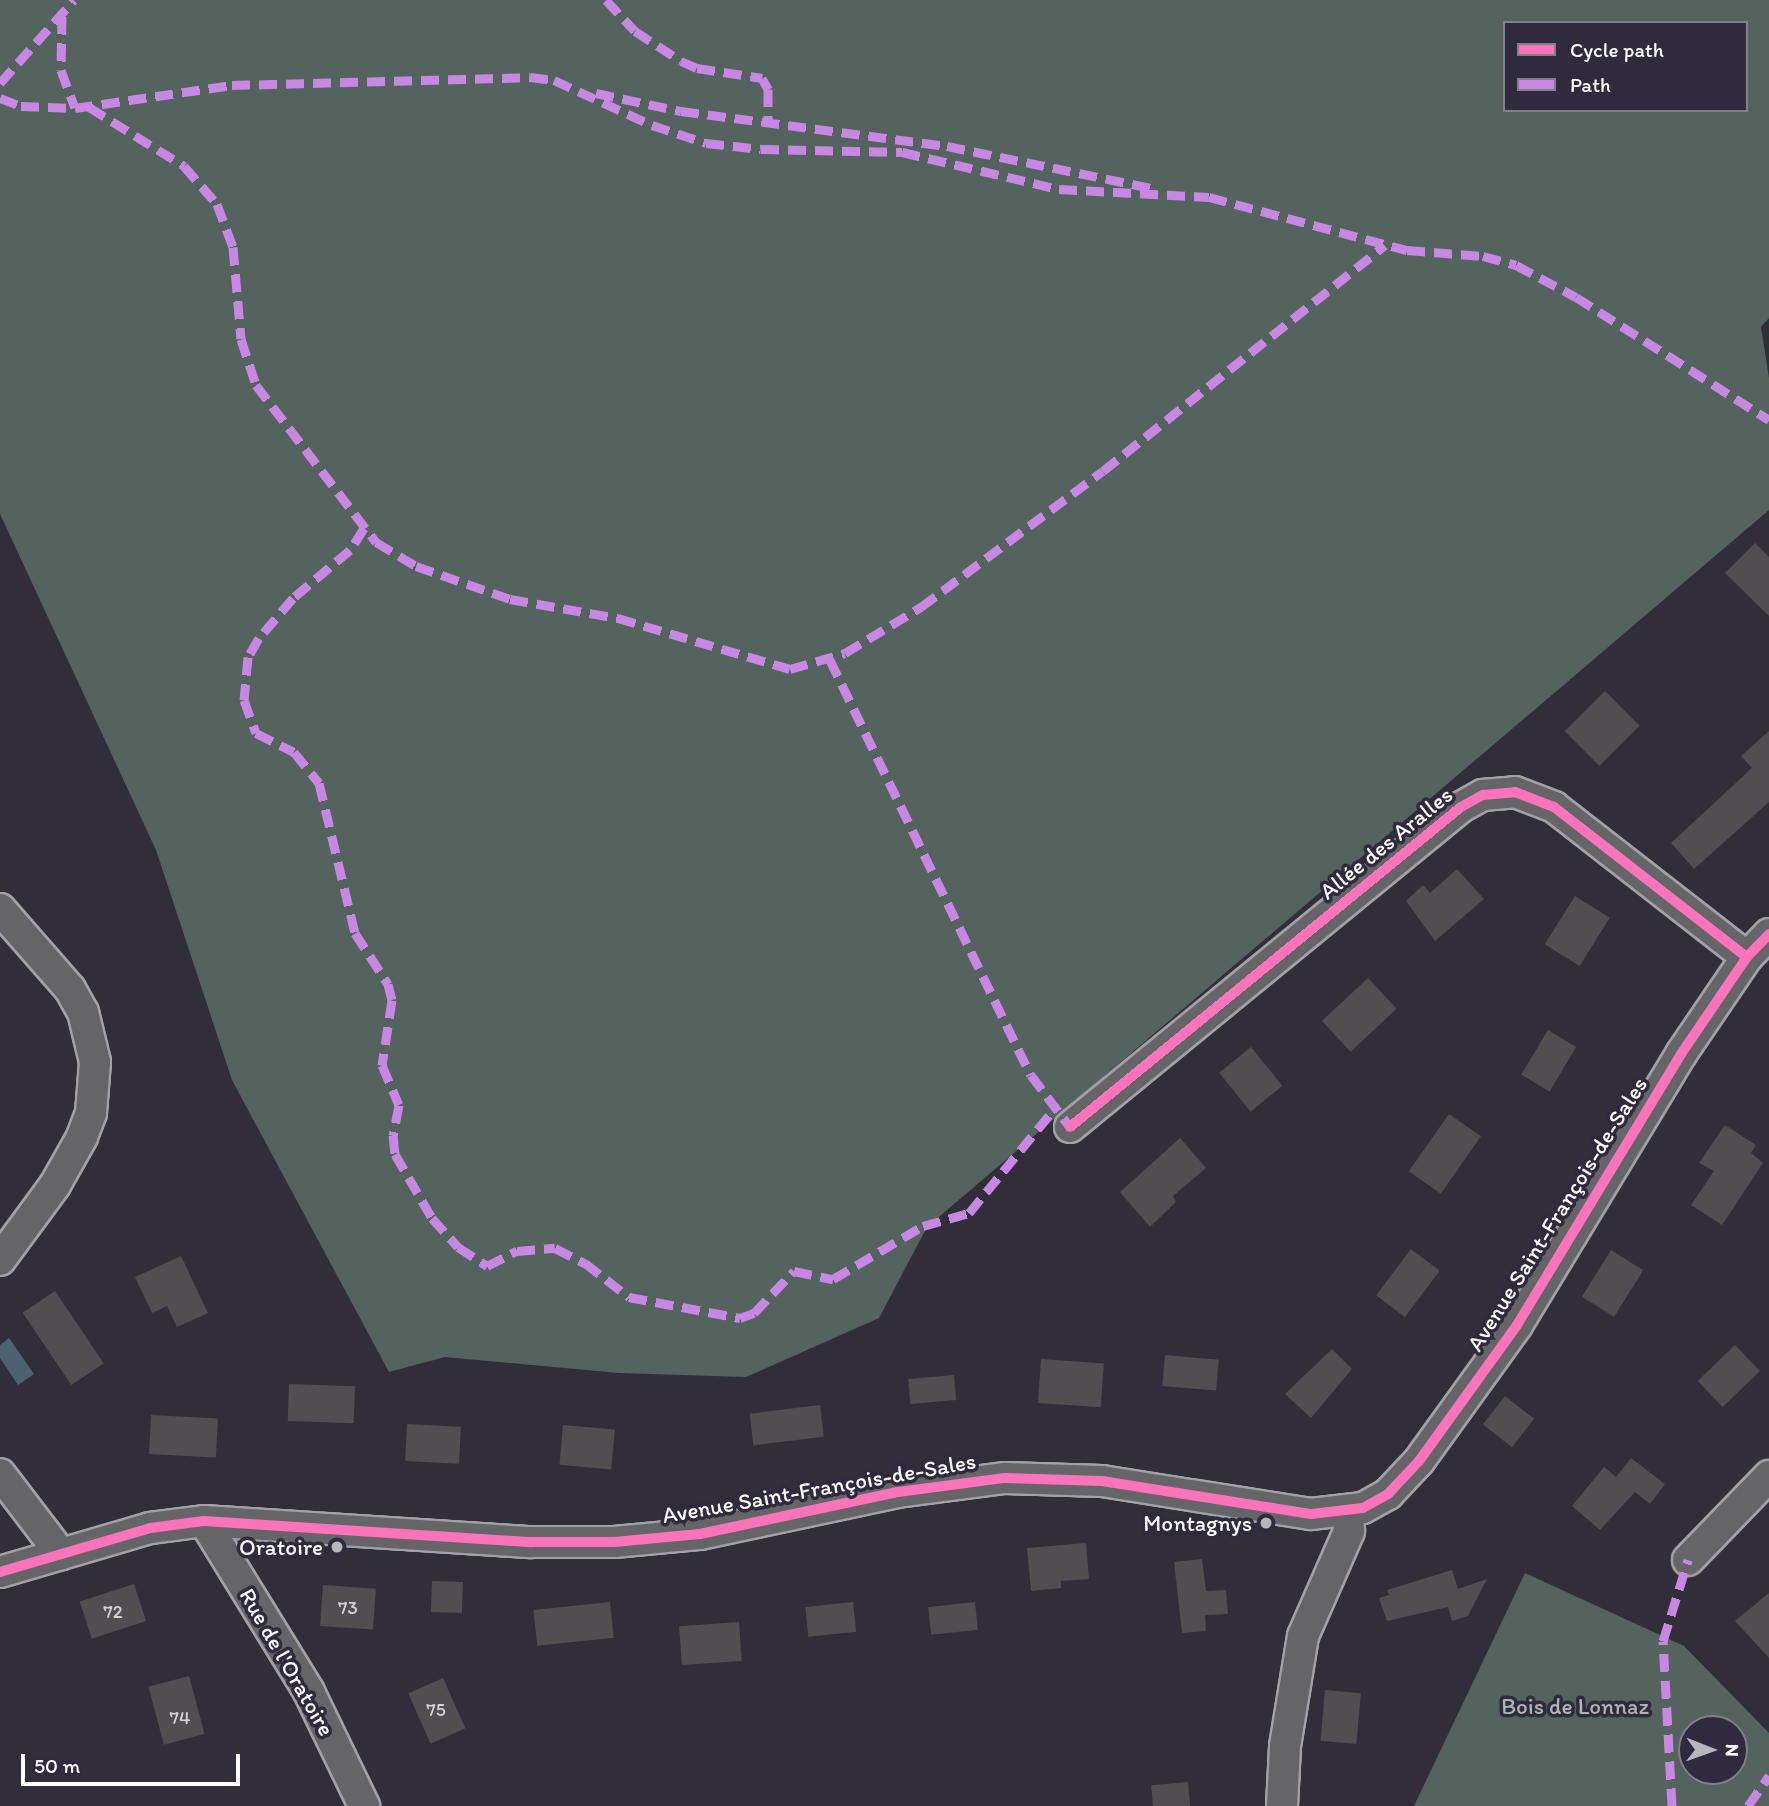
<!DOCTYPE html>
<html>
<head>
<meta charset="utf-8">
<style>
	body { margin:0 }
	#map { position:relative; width:1769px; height:1806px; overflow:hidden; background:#312e39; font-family:Itim,sans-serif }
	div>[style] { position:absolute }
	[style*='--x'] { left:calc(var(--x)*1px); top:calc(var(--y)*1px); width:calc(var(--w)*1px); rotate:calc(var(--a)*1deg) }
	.green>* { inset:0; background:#54635e }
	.water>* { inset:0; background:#4b6371 }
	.building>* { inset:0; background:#514d51; transform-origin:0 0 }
	.roads { filter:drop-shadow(2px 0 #a2a1a6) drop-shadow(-2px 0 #a2a1a6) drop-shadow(0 2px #a2a1a6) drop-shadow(0 -2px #a2a1a6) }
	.minor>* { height:30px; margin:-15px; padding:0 15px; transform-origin:15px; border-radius:15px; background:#656469 }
	.quiet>* { height:9px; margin-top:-4.5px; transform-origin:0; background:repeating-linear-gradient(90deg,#c787e3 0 18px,transparent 0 27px) }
	.cycleway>* { height:10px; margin:-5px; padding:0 5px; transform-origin:5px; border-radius:5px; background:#fb73b8 }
	.dots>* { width:19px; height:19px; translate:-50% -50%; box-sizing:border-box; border:4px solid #2f2a3d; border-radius:50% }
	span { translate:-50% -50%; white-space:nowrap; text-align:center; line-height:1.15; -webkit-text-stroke:7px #2f2a3d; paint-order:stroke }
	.number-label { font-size:19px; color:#d4d2d4 }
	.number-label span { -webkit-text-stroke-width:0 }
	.street-label { font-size:23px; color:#fff }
	.poi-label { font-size:23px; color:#fff }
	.right { translate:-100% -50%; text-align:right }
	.park-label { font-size:23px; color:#acb5b2 }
	.legend { position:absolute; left:1503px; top:21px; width:245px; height:91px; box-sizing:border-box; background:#2f2a3d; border:2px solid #827f8b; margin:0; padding:9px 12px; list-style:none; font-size:21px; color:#fff }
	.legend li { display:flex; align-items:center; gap:14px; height:35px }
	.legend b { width:35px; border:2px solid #827f8b }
	.north { position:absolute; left:1678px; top:1715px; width:70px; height:70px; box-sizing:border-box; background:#2f2a3d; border:2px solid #827f8b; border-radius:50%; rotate:91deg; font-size:19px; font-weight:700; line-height:28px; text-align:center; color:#fff }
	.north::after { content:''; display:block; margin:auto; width:24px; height:32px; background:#b7b6ba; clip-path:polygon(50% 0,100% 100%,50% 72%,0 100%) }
	.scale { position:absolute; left:21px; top:1754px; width:219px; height:32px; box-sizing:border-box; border:4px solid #fff; border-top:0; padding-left:9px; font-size:21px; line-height:24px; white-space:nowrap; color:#fff; -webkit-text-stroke:5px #2f2a3d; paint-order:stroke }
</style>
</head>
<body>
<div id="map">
	<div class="green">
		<div style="clip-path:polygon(evenodd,0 0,1769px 0,1769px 318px,1761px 327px,1769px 378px,1769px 510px,927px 1227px,879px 1318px,746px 1377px,619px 1373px,445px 1357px,389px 1372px,232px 1080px,156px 850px,0 514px,0 0,1505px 23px,1746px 23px,1746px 110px,1505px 110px,1505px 23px)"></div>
		<div style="clip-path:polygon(evenodd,1525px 1573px,1684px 1646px,1769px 1733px,1769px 1806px,1414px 1806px,1525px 1573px,1692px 1729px,1734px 1729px,1734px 1771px,1692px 1771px,1692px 1729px)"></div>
	</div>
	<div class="water">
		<div style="clip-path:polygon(9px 1338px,34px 1374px,18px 1385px,0 1358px,0 1345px)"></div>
	</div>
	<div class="building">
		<div style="clip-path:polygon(1755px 543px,1769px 557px,1769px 616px,1725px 573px)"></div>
		<div style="left:1605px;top:691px;width:49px;height:57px;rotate:45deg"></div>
		<div style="clip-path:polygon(1769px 731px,1769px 802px,1694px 869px,1671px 843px,1752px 768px,1741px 756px)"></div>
		<div style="clip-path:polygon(1457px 869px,1484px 899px,1435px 941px,1406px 901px,1423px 885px,1430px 893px)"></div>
		<div style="left:1575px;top:896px;width:41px;height:57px;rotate:32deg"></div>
		<div style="left:1368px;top:978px;width:42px;height:63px;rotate:47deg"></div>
		<div style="left:1548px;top:1030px;width:33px;height:52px;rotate:31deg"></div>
		<div style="left:1251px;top:1047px;width:50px;height:41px;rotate:51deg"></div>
		<div style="left:1449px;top:1114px;width:39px;height:70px;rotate:35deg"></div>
		<div style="clip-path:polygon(1725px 1125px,1756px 1145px,1751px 1153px,1763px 1163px,1722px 1225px,1691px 1205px,1714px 1171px,1699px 1163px)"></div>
		<div style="clip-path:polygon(1180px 1138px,1206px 1168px,1173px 1196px,1176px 1202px,1150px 1227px,1120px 1192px)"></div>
		<div style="left:1411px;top:1249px;width:36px;height:58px;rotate:37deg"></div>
		<div style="left:1611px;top:1250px;width:38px;height:55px;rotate:32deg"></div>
		<div style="clip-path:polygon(181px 1256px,208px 1313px,177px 1327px,167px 1306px,152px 1313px,135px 1277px)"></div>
		<div style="left:55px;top:1291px;width:87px;height:39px;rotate:56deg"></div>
		<div style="left:1735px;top:1345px;width:36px;height:52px;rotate:46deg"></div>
		<div style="clip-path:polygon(1332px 1349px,1352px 1369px,1311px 1418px,1285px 1394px)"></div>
		<div style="left:1165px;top:1355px;width:54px;height:31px;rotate:5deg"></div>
		<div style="left:1041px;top:1359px;width:63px;height:44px;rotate:4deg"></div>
		<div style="left:954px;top:1375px;width:25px;height:46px;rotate:85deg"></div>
		<div style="left:289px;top:1384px;width:66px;height:37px;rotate:2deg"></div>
		<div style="left:1505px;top:1396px;width:37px;height:36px;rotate:38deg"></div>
		<div style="left:820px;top:1405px;width:32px;height:71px;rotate:83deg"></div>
		<div style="left:151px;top:1415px;width:67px;height:39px;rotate:3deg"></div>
		<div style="left:407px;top:1424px;width:54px;height:37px;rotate:3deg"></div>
		<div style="left:563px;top:1425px;width:52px;height:40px;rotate:5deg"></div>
		<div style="clip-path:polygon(1631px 1458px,1665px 1484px,1650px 1504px,1635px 1492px,1600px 1530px,1572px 1506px,1604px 1467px,1616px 1477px)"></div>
		<div style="clip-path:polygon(1086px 1543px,1089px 1579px,1061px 1581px,1061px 1588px,1031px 1591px,1027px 1548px)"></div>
		<div style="clip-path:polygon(1202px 1559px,1206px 1591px,1226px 1590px,1228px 1614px,1205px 1615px,1206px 1631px,1182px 1633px,1174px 1562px)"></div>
		<div style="clip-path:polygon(1452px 1570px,1458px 1589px,1487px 1579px,1468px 1616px,1452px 1621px,1448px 1607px,1387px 1621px,1379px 1598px,1389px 1595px,1387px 1590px)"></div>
		<div style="left:432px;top:1581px;width:31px;height:31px;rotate:2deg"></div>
		<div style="left:134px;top:1584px;width:39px;height:57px;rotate:72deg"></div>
		<div style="left:323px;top:1585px;width:53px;height:41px;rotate:4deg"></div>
		<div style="clip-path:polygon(1769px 1593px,1769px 1658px,1735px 1621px)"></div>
		<div style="left:610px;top:1602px;width:36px;height:77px;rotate:84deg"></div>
		<div style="left:853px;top:1602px;width:30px;height:48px;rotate:84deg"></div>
		<div style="left:975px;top:1602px;width:28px;height:47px;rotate:84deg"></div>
		<div style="left:739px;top:1622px;width:39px;height:60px;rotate:86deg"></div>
		<div style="left:189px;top:1676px;width:60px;height:42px;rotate:75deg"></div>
		<div style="left:443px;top:1678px;width:55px;height:38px;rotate:66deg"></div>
		<div style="left:1325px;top:1690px;width:36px;height:51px;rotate:5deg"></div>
		<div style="left:1188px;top:1782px;width:24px;height:37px;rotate:85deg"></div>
	</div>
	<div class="roads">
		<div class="minor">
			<div style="--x:0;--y:909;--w:106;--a:48.8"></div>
			<div style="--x:70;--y:989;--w:26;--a:61"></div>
			<div style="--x:83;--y:1012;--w:51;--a:76.5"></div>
			<div style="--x:95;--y:1062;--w:51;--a:94.5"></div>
			<div style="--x:91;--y:1113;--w:26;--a:111"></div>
			<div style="--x:82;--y:1137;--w:55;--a:119.4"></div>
			<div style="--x:55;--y:1185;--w:93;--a:126.3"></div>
			<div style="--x:1070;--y:1127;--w:505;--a:-39.3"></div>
			<div style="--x:1461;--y:807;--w:25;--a:-29"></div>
			<div style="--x:1483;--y:795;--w:32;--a:-5"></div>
			<div style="--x:1515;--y:792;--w:42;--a:21"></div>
			<div style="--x:1554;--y:807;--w:244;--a:37.9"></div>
			<div style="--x:0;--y:1474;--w:101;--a:52.7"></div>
			<div style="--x:204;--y:1521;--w:201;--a:58.4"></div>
			<div style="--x:309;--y:1692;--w:127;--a:64.2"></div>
			<div style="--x:1688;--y:1560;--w:117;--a:-46"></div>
			<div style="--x:0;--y:1572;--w:156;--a:-16.3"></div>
			<div style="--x:150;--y:1528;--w:54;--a:-7.4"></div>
			<div style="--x:204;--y:1521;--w:328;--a:3.7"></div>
			<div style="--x:531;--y:1542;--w:83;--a:0"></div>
			<div style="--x:614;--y:1542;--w:86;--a:-5.3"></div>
			<div style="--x:700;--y:1534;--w:202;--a:-12"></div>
			<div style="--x:898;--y:1492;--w:108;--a:-7.5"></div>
			<div style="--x:1005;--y:1478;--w:97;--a:1.8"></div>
			<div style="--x:1102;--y:1481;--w:212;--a:9"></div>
			<div style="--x:1311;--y:1514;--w:52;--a:-6.6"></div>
			<div style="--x:1363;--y:1508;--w:29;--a:-29"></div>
			<div style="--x:1388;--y:1494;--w:45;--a:-46.8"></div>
			<div style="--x:1419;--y:1461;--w:168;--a:-54.2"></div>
			<div style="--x:1517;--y:1325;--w:317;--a:-58.8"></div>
			<div style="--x:1681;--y:1054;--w:117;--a:-55.8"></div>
			<div style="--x:1747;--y:957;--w:32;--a:-46"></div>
			<div style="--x:1282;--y:1806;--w:60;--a:-87.1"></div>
			<div style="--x:1285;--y:1746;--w:111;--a:-80.7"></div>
			<div style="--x:1303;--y:1636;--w:115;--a:-66.3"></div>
			<div style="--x:1349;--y:1531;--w:19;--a:-93"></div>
		</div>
	</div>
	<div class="quiet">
		<div style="--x:606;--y:0;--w:42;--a:46.9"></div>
		<div style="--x:635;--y:31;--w:55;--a:33.1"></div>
		<div style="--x:681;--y:61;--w:17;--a:24"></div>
		<div style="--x:697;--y:68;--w:66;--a:8.7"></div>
		<div style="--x:762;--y:78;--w:13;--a:61"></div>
		<div style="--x:768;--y:89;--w:33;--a:90"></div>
		<div style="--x:62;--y:16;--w:54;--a:91.1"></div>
		<div style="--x:61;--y:70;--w:40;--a:69.8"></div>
		<div style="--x:0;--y:83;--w:111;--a:-48.3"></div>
		<div style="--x:596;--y:93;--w:87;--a:12"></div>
		<div style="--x:681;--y:111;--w:268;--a:7.5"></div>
		<div style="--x:947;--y:146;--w:208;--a:11.6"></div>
		<div style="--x:0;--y:98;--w:22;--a:21"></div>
		<div style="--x:21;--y:106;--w:54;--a:2.1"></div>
		<div style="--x:75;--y:108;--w:159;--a:-8.3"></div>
		<div style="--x:232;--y:85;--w:298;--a:-1.5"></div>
		<div style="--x:530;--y:77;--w:24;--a:7"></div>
		<div style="--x:554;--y:80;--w:108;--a:24.7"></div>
		<div style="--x:652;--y:125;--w:57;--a:18.4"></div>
		<div style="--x:706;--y:143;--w:55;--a:6.2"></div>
		<div style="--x:761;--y:149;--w:141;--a:1.2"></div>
		<div style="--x:902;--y:152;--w:161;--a:13.3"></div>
		<div style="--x:1059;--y:189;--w:150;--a:3.1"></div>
		<div style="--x:1209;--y:197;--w:205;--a:15"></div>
		<div style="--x:1407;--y:250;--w:76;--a:4.5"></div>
		<div style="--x:1483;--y:256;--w:34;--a:15"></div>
		<div style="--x:1516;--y:265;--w:68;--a:28.1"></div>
		<div style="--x:1576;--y:297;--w:229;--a:32.5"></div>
		<div style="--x:89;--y:107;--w:112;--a:31.8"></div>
		<div style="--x:184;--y:166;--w:50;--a:49"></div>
		<div style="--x:217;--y:204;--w:46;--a:69.6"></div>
		<div style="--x:233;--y:247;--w:92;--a:85"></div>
		<div style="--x:241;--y:339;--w:48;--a:71.9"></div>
		<div style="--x:256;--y:385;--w:198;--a:52.6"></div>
		<div style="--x:376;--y:542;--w:47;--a:31"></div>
		<div style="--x:416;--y:566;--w:100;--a:19.3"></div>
		<div style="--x:510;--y:599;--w:110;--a:10"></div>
		<div style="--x:618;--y:618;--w:179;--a:16.5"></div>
		<div style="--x:790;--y:669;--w:57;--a:-16.2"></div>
		<div style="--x:845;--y:653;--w:89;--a:-31.2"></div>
		<div style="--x:921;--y:607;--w:227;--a:-36.8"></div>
		<div style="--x:1103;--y:471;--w:361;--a:-38.7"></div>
		<div style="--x:364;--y:528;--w:26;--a:122"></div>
		<div style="--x:350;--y:550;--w:75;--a:139.9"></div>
		<div style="--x:293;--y:598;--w:52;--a:130.4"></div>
		<div style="--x:259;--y:638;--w:22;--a:120"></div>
		<div style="--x:248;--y:657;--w:43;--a:95.3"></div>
		<div style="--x:244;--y:700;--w:35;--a:70"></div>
		<div style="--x:256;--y:733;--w:42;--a:26.6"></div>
		<div style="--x:294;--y:752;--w:40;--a:51"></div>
		<div style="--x:319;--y:783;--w:154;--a:76.5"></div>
		<div style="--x:355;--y:933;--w:61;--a:57.1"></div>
		<div style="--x:388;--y:984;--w:16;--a:76"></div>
		<div style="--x:392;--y:1000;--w:66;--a:98.7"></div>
		<div style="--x:382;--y:1065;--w:43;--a:67"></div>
		<div style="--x:399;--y:1105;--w:31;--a:101"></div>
		<div style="--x:393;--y:1135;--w:19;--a:84"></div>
		<div style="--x:395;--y:1154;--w:74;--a:60"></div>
		<div style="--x:432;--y:1218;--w:39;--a:48"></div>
		<div style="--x:458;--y:1247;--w:35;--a:33"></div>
		<div style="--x:487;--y:1266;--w:34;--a:-27"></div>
		<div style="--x:517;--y:1251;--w:38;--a:-5"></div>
		<div style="--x:555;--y:1248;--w:34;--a:27"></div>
		<div style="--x:585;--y:1263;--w:56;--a:37.7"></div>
		<div style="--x:629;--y:1297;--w:113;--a:10.7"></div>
		<div style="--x:740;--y:1318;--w:15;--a:-20"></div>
		<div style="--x:754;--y:1313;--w:58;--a:-46.4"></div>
		<div style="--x:794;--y:1271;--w:40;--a:12"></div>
		<div style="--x:833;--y:1279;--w:104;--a:-30.5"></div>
		<div style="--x:923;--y:1226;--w:48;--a:-15.8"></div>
		<div style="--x:969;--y:1213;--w:134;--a:-50.7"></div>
		<div style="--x:830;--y:660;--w:461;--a:64.2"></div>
		<div style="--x:1031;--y:1075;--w:65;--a:53.1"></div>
		<div style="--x:1672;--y:1806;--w:165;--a:-93.1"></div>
		<div style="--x:1663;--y:1641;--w:85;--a:-72.8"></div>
		<div style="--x:1748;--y:1806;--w:37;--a:-55"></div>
	</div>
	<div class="cycleway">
		<div style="--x:1070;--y:1127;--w:505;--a:-39.3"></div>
		<div style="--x:1461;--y:807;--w:25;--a:-29"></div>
		<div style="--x:1483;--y:795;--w:32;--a:-5"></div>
		<div style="--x:1515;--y:792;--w:42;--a:21"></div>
		<div style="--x:1554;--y:807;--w:244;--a:37.9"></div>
		<div style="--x:0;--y:1572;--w:156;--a:-16.3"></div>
		<div style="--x:150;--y:1528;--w:54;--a:-7.4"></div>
		<div style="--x:204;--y:1521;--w:328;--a:3.7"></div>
		<div style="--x:531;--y:1542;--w:83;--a:0"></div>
		<div style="--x:614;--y:1542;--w:86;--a:-5.3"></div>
		<div style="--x:700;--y:1534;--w:202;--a:-12"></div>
		<div style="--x:898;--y:1492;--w:108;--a:-7.5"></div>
		<div style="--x:1005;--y:1478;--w:97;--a:1.8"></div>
		<div style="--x:1102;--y:1481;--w:212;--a:9"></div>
		<div style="--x:1311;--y:1514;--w:52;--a:-6.6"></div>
		<div style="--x:1363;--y:1508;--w:29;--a:-29"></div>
		<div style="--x:1388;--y:1494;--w:45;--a:-46.8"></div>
		<div style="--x:1419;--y:1461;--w:168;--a:-54.2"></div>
		<div style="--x:1517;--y:1325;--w:317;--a:-58.8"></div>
		<div style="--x:1681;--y:1054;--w:117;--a:-55.8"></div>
		<div style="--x:1747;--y:957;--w:32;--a:-46"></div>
	</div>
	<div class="dots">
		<div style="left:1266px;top:1523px;background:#b7b6ba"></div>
		<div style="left:337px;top:1547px;background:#b7b6ba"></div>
	</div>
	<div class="number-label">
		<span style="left:348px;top:1608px">73</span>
		<span style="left:113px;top:1612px">72</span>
		<span style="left:436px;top:1710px">75</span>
		<span style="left:180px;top:1718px">74</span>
	</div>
	<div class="street-label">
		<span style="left:1386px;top:843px;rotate:-39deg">Allée des Aralles</span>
		<span style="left:1557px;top:1214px;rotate:-58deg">Avenue Saint-François-de-Sales</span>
		<span style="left:819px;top:1488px;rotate:-10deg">Avenue Saint-François-de-Sales</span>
		<span style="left:287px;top:1662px;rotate:60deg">Rue de l'Oratoire</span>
	</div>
	<div class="poi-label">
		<span class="right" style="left:1252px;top:1523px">Montagnys</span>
		<span class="right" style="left:323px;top:1547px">Oratoire</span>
	</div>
	<div class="park-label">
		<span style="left:1575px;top:1706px">Bois de Lonnaz</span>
	</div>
	<ul class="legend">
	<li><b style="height:9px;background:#fb73b8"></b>Cycle path</li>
	<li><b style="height:9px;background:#c787e3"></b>Path</li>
	</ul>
	<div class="north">N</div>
	<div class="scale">50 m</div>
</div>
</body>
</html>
